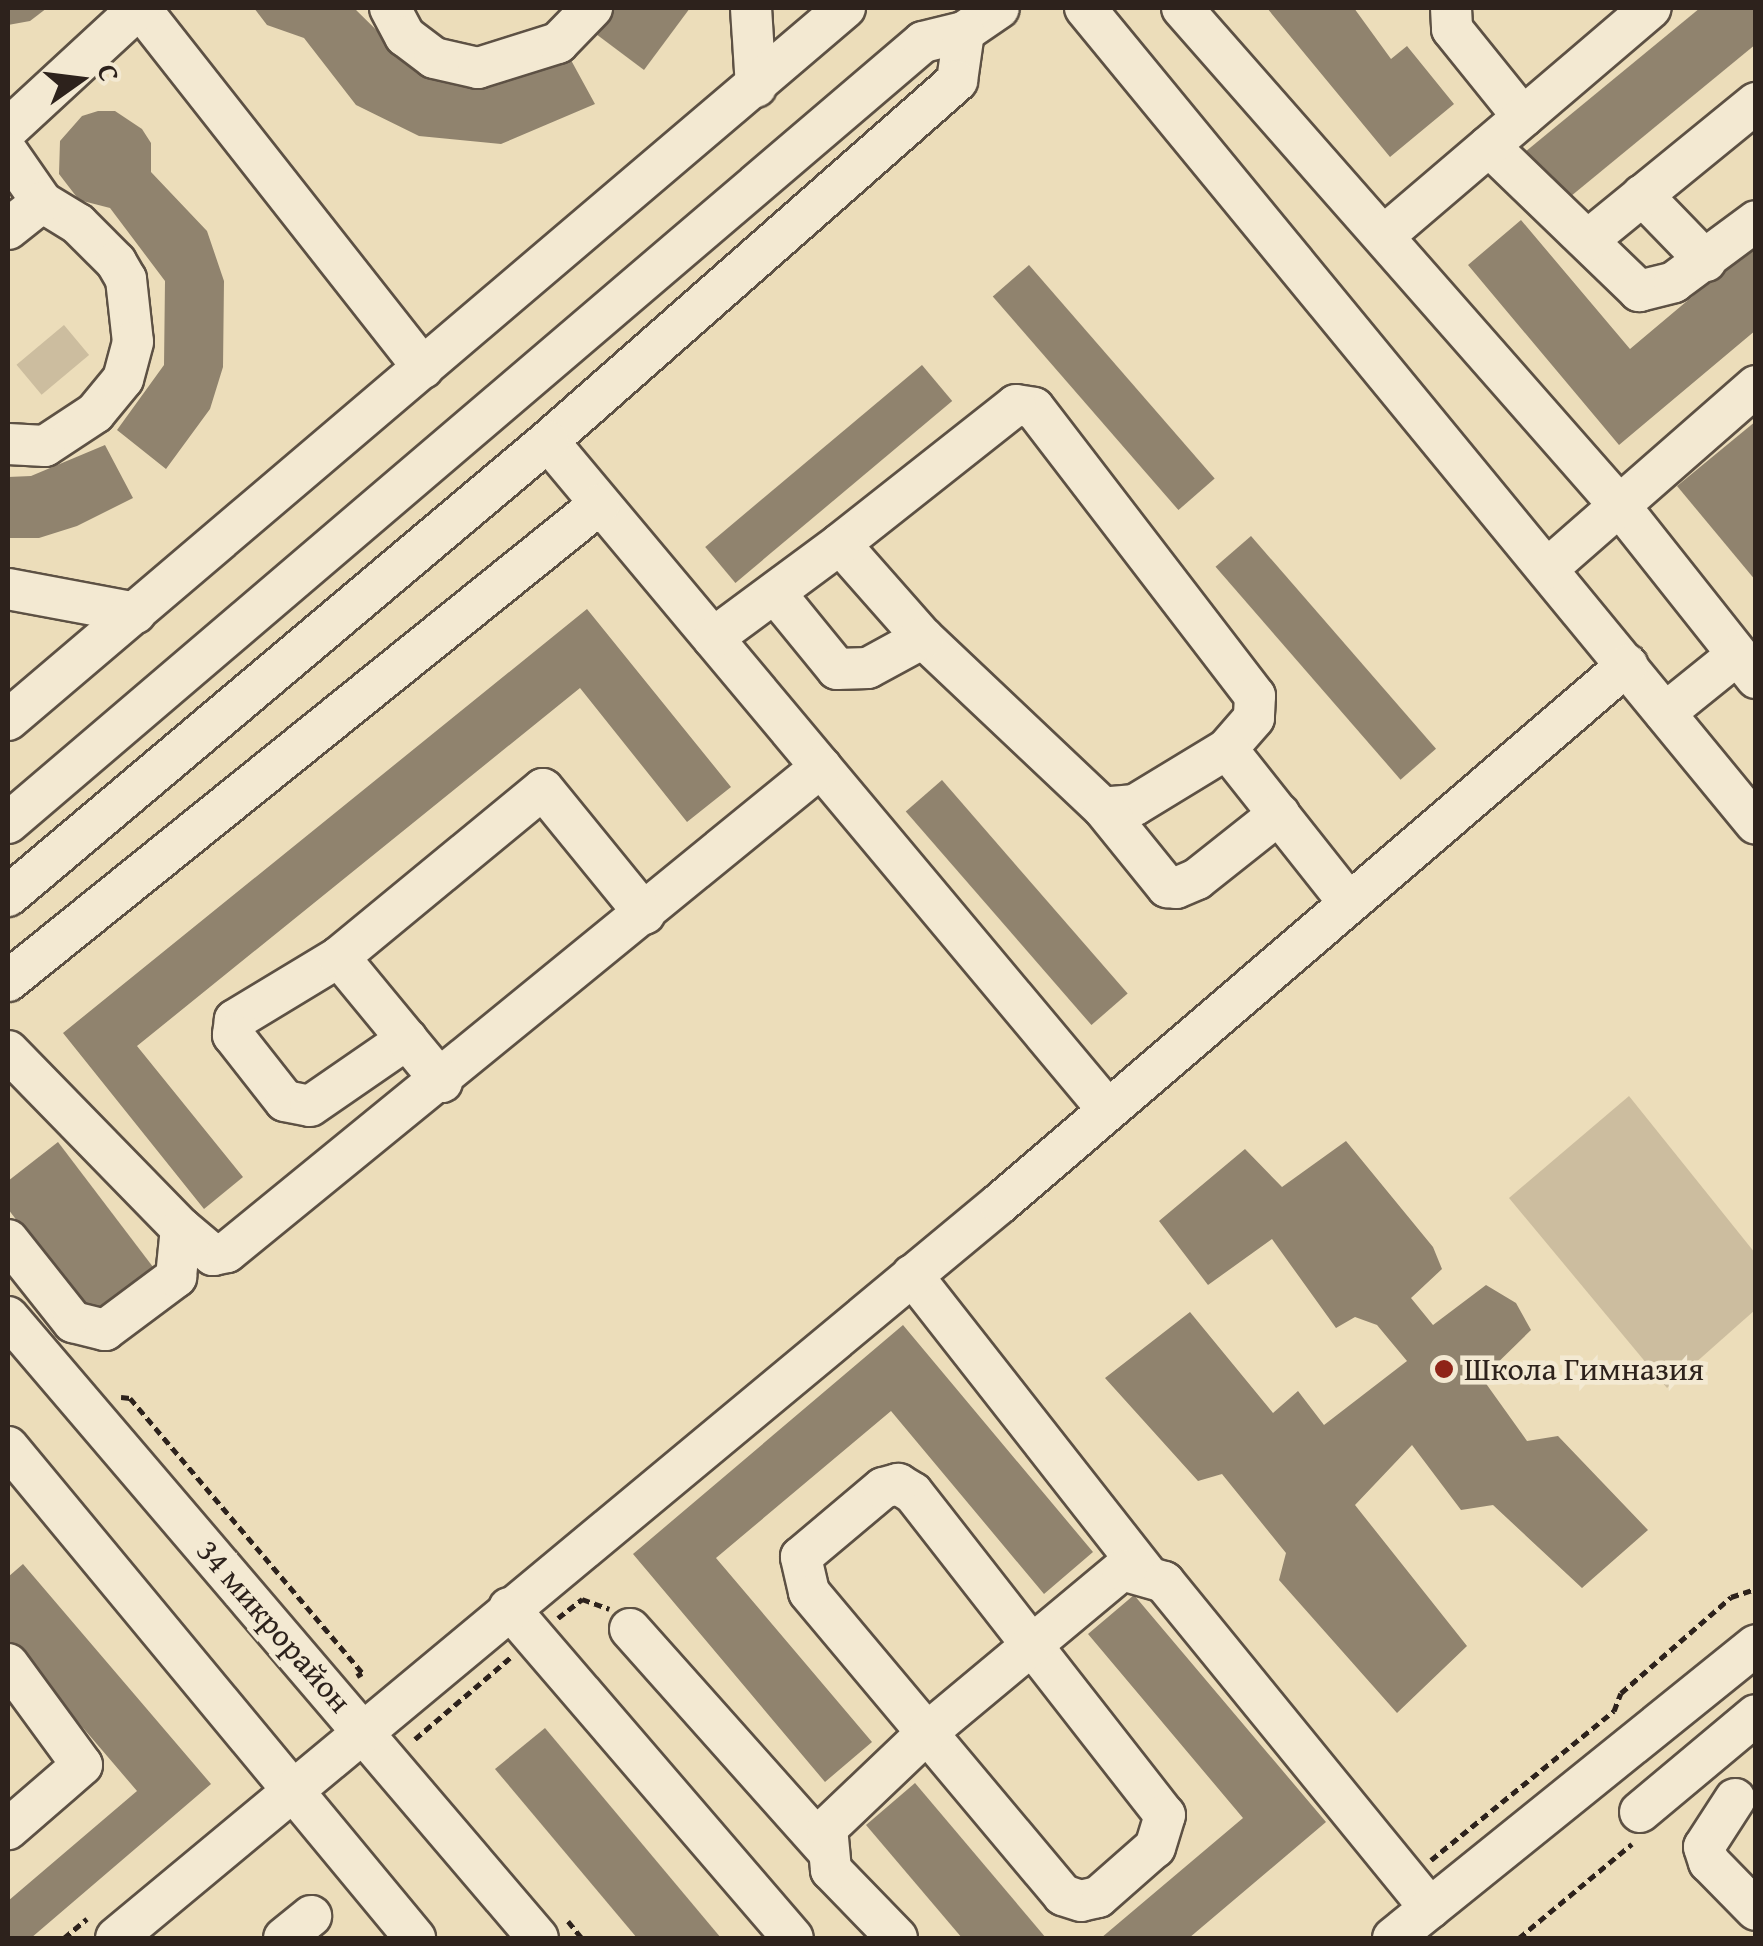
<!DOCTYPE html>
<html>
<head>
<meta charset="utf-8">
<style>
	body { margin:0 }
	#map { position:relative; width:1763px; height:1946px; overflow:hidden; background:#ecddba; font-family:"Gentium Book Plus",serif }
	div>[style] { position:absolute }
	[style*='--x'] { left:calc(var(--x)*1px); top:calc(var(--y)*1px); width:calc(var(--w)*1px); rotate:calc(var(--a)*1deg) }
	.green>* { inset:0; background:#ccbd9f; transform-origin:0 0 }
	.building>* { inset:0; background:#90836e; transform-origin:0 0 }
	.path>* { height:5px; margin-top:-2.5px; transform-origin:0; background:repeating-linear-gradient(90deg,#2d221c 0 8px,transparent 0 13px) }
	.roads { filter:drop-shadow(2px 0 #5d5144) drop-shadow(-2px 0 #5d5144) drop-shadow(0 2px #5d5144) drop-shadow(0 -2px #5d5144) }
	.minor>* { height:40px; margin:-20px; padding:0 20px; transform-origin:20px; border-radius:20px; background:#f3e9d2 }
	.dots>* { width:28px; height:28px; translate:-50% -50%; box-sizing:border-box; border:5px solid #f3e9d2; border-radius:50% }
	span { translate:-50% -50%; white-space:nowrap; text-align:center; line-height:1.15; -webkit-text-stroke:9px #f3e9d2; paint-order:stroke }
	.poi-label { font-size:32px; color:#2d221c }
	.left { translate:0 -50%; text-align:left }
	.street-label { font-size:32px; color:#2d221c }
	.frame { position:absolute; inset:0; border:10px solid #2d221c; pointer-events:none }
	.north { position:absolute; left:30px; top:30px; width:100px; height:100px; -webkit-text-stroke:8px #f3e9d2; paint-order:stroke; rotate:76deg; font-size:28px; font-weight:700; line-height:40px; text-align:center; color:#2d221c }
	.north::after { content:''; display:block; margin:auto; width:35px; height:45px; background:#2d221c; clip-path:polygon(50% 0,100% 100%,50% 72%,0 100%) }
</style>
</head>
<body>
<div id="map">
	<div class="green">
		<div style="left:64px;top:325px;width:39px;height:62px;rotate:50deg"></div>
		<div style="clip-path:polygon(1629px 1096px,1755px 1253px,1755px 1310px,1667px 1388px,1509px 1198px)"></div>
	</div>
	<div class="building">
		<div style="clip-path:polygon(8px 8px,47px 8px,30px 21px,8px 25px)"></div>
		<div style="clip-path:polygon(254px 8px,354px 8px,415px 68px,566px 51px,595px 104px,501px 144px,419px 136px,356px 105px,304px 38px,267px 25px)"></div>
		<div style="clip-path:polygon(615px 8px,690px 8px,644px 70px,596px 34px)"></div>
		<div style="clip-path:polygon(1267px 8px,1354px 8px,1391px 59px,1407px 46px,1454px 104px,1390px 157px)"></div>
		<div style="clip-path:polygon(1700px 8px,1756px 8px,1756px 44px,1565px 201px,1525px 152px)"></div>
		<div style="clip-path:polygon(98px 111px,115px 111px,142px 129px,151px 143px,151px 172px,207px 231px,224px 281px,223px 367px,210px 409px,166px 469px,117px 430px,164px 365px,165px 281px,110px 208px,79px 200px,59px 174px,60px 141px,82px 116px)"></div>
		<div style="clip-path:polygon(1521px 220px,1630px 349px,1756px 243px,1756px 330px,1619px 445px,1468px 265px)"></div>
		<div style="left:1029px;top:265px;width:283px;height:48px;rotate:49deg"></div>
		<div style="left:922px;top:365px;width:47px;height:283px;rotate:50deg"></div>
		<div style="clip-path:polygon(1756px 421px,1756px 581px,1677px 486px)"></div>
		<div style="clip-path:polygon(105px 445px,133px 498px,77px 526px,39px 538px,8px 538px,8px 477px,31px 476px)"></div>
		<div style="left:1251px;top:536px;width:282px;height:47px;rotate:49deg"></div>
		<div style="clip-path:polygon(587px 609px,731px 787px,687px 822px,580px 688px,137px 1046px,243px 1177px,204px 1209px,63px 1033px)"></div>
		<div style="left:942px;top:780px;width:283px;height:48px;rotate:49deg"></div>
		<div style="clip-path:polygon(1346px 1141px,1433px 1247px,1442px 1269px,1411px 1298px,1433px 1325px,1486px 1285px,1516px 1303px,1531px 1330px,1482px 1378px,1527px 1441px,1558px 1436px,1648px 1530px,1582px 1588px,1493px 1505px,1461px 1510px,1412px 1445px,1355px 1505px,1467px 1646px,1397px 1713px,1279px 1580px,1286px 1553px,1222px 1474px,1198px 1481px,1105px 1378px,1190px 1312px,1273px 1413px,1298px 1391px,1324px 1425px,1407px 1361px,1377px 1325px,1355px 1317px,1336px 1328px,1272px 1239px,1208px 1285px,1159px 1221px,1245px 1149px,1282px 1187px)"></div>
		<div style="clip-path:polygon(58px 1142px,153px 1267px,89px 1315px,8px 1209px,8px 1181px)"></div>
		<div style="clip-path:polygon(903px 1325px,1093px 1552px,1044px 1594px,891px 1411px,716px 1558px,872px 1742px,825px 1782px,633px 1554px)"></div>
		<div style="clip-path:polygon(23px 1564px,211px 1784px,31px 1938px,8px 1938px,8px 1901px,137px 1791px,8px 1640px,8px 1577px)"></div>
		<div style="clip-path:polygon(1134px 1595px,1326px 1822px,1189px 1938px,1101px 1938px,1243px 1818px,1088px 1634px)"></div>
		<div style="clip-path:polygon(545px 1728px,721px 1938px,637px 1938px,495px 1769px)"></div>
		<div style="clip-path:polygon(915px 1783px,1046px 1938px,962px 1938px,866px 1825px)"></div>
	</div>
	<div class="path">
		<div style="--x:121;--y:1397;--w:9;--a:6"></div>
		<div style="--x:130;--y:1398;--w:360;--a:49.8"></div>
		<div style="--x:362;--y:1673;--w:6;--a:149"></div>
		<div style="--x:558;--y:1618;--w:31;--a:-38"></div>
		<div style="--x:582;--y:1599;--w:29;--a:20"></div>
		<div style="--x:415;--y:1739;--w:126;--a:-40.5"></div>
		<div style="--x:1431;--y:1860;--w:236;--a:-39.2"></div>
		<div style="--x:1614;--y:1711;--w:19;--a:-69"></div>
		<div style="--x:1621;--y:1693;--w:146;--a:-41.1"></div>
		<div style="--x:1731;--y:1597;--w:26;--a:-18"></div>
		<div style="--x:568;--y:1921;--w:22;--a:51"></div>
		<div style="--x:64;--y:1938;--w:30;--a:-40"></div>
		<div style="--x:1519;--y:1938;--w:147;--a:-39.8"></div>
	</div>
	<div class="roads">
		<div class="minor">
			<div style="--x:140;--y:8;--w:458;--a:51.8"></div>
			<div style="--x:390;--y:8;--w:32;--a:62"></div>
			<div style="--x:405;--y:36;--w:36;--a:37"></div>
			<div style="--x:434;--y:58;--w:45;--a:12.8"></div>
			<div style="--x:478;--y:68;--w:84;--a:-17.4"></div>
			<div style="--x:558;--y:43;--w:49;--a:-45.8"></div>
			<div style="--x:751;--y:8;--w:79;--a:86.4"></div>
			<div style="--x:1085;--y:8;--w:1056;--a:50.57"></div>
			<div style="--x:1182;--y:8;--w:662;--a:48.68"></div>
			<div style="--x:1619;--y:505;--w:221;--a:51.6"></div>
			<div style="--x:1451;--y:8;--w:21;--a:87"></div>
			<div style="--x:1452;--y:29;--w:113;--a:51.1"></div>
			<div style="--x:964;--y:32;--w:42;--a:-34.4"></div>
			<div style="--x:8;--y:129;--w:178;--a:-42.7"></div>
			<div style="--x:1489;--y:146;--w:209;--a:44"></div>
			<div style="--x:1639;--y:291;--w:36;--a:-14"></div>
			<div style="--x:1674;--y:282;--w:102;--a:-36.6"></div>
			<div style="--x:8;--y:153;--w:60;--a:55.2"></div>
			<div style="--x:42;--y:202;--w:42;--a:31.4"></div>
			<div style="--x:78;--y:224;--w:54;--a:45"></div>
			<div style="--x:116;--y:262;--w:20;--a:60"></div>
			<div style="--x:126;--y:279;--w:63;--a:83.7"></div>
			<div style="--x:133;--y:342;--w:38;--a:105"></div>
			<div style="--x:123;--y:379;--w:44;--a:129.5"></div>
			<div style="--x:95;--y:413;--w:60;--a:146.6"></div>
			<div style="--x:45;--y:446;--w:37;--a:-177"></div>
			<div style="--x:1642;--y:195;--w:92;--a:45.9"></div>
			<div style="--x:8;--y:229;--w:43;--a:-38.5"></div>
			<div style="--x:1386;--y:234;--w:348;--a:-40.5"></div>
			<div style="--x:1588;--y:240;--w:217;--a:-39.2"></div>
			<div style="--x:1016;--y:405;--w:18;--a:9"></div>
			<div style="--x:1034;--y:408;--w:363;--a:52.5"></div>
			<div style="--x:1255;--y:696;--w:22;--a:93"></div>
			<div style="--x:1254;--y:718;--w:41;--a:131.1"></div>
			<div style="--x:1227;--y:749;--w:108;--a:148.7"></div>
			<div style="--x:1135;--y:805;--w:32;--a:175"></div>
			<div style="--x:1103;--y:808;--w:248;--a:-136.6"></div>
			<div style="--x:923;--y:638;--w:125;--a:-131.4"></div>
			<div style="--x:840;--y:544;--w:224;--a:-38.3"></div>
			<div style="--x:548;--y:441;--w:872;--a:50.07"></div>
			<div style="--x:1547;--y:569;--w:278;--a:-41.2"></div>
			<div style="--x:8;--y:589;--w:130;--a:10.6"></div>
			<div style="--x:775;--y:593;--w:98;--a:50.8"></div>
			<div style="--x:837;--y:669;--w:31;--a:-2"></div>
			<div style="--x:868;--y:668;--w:63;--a:-28.6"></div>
			<div style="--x:713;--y:638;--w:158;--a:-36.5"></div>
			<div style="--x:1665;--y:713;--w:92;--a:-38.9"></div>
			<div style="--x:8;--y:720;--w:1099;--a:-40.39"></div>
			<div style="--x:1227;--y:749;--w:196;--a:51.6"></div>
			<div style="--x:1103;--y:808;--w:102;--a:51"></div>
			<div style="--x:1167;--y:887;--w:9;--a:6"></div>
			<div style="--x:1176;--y:888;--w:23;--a:-23"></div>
			<div style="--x:1197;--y:879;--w:105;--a:-38.4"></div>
			<div style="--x:8;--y:823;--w:1203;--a:-40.48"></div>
			<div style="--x:923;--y:42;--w:42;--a:-13.7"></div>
			<div style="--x:964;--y:32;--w:49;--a:98.1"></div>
			<div style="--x:957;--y:81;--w:545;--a:138.65"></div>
			<div style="--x:548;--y:441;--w:706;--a:139.88"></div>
			<div style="--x:339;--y:957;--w:122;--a:148.8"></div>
			<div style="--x:235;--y:1020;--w:15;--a:98"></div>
			<div style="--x:233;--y:1035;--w:84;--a:51.8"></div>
			<div style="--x:285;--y:1101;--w:25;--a:11"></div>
			<div style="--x:310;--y:1106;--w:118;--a:-34.6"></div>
			<div style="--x:8;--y:981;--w:760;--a:-38.86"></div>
			<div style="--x:8;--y:1051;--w:248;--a:45.7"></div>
			<div style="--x:181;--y:1228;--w:42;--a:40.2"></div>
			<div style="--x:213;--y:1255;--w:14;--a:-12"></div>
			<div style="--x:227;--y:1252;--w:767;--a:-39.23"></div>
			<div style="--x:442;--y:1082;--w:162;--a:-129.5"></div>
			<div style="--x:339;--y:957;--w:264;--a:-39.5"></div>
			<div style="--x:543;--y:789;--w:161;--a:50.8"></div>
			<div style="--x:8;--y:1240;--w:105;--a:51.6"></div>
			<div style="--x:73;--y:1322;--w:33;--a:14"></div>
			<div style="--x:105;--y:1330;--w:89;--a:-36.7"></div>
			<div style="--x:176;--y:1277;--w:49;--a:-84.2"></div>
			<div style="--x:912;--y:1275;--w:384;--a:51.9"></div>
			<div style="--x:8;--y:1317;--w:816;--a:49.52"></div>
			<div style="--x:8;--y:1447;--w:638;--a:50.34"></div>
			<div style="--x:898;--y:1484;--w:17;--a:31"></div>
			<div style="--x:913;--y:1493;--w:409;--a:52"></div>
			<div style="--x:1165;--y:1815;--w:34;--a:107"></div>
			<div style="--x:1155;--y:1847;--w:76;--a:138.7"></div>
			<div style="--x:1098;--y:1897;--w:17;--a:167"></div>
			<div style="--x:1081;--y:1901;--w:19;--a:-162"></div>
			<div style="--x:1063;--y:1895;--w:395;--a:-130"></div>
			<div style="--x:809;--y:1592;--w:36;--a:-103"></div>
			<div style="--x:801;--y:1557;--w:107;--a:-40.1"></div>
			<div style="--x:883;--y:1488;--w:16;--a:-15"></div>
			<div style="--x:509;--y:1608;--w:435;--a:49.3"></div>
			<div style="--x:630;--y:1629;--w:299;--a:48.3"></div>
			<div style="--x:8;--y:1664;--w:125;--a:53.8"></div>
			<div style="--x:82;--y:1765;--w:98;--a:139.1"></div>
			<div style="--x:1735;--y:1799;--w:57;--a:122.9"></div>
			<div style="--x:1704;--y:1847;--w:16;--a:72"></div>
			<div style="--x:1709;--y:1862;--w:67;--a:45.6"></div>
			<div style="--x:1640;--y:1812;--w:151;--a:-39.9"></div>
			<div style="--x:116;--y:1938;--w:1148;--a:-39.74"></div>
			<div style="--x:999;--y:1204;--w:828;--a:-40.64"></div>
			<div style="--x:284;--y:1938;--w:35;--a:-39"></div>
			<div style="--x:897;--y:1938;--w:95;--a:-134.1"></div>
			<div style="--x:831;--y:1870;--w:42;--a:-95.4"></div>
			<div style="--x:827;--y:1828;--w:142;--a:-43.6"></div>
			<div style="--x:930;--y:1730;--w:250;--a:-39.8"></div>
			<div style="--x:1122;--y:1570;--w:44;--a:15.9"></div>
			<div style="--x:1164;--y:1582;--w:421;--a:50.8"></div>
			<div style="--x:1393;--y:1938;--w:466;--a:-38.9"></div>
		</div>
	</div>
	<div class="dots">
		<div style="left:1444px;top:1369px;background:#8f2418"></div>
	</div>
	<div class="poi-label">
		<span class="left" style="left:1464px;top:1369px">Школа Гимназия</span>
	</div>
	<div class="street-label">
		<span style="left:274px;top:1626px;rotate:49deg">34 микрорайон</span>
	</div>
	<div class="frame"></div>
	<div class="north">С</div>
</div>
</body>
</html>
